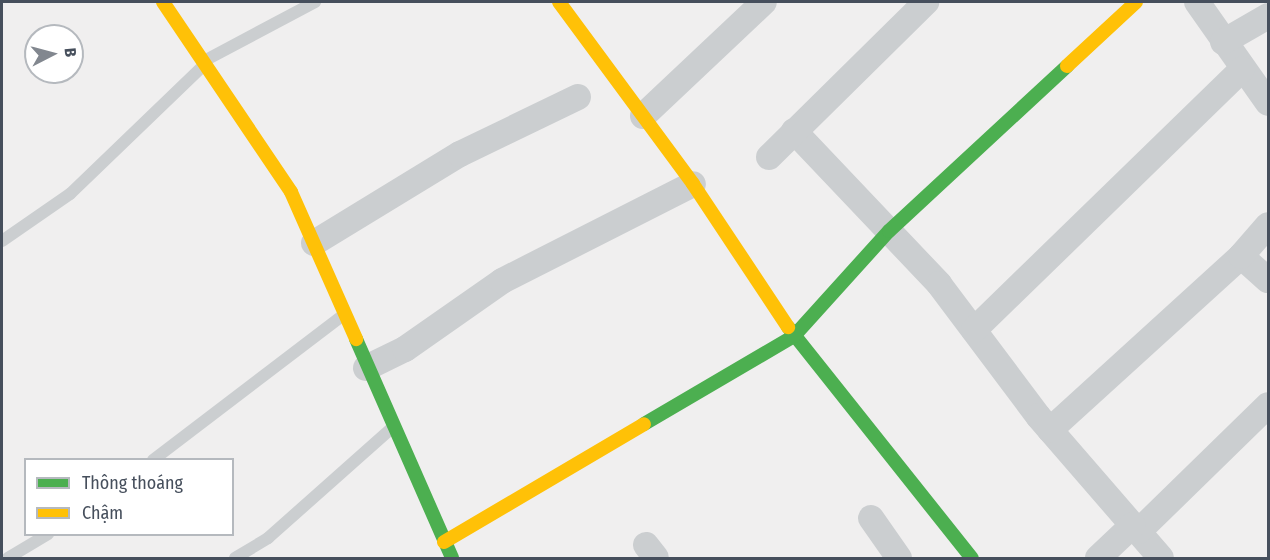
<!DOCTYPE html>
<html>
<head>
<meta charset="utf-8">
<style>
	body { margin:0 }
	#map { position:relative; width:1270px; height:560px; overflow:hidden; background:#f0efef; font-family:"Fira Sans Condensed",sans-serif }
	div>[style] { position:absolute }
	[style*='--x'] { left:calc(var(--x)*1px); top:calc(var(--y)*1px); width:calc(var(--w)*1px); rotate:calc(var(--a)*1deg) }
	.lane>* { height:12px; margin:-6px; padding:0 6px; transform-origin:6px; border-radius:6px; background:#cbced0 }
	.street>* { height:26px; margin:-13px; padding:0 13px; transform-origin:13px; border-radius:13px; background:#cbced0 }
	.fast>* { height:14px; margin:-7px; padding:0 7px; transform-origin:7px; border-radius:7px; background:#4caf50 }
	.slow>* { height:14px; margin:-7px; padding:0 7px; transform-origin:7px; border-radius:7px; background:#ffc107 }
	span { translate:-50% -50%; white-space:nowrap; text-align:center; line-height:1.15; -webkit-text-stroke:5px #fff; paint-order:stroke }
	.frame { position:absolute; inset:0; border:3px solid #464f5c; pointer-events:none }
	.legend { position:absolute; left:24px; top:458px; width:210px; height:78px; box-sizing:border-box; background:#fff; border:2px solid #b5b9be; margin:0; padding:8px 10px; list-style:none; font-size:18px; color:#464f5c }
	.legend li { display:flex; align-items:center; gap:12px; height:30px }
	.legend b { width:30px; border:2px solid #b5b9be }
	.north { position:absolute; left:24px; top:24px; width:60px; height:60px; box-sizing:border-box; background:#fff; border:2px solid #b5b9be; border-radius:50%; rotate:84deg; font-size:16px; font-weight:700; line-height:24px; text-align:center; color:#464f5c }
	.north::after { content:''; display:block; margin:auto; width:21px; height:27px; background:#82878f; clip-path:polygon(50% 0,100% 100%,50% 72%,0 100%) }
</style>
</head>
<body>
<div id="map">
	<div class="lane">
		<div style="--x:204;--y:61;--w:126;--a:-28"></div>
		<div style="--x:2;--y:241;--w:83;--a:-34.7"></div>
		<div style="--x:70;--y:194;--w:186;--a:-43.9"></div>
		<div style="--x:153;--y:460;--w:238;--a:-37.3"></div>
		<div style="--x:8;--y:558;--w:47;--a:-31"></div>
		<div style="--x:235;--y:558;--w:39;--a:-31"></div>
		<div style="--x:268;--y:538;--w:166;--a:-41.6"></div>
	</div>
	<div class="street">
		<div style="--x:1197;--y:2;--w:123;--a:54.9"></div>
		<div style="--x:1223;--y:42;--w:52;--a:-30"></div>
		<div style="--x:643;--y:116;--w:166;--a:-43.3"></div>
		<div style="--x:794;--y:131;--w:211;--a:46.5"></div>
		<div style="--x:939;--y:284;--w:165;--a:53.1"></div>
		<div style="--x:1038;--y:416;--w:188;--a:49.1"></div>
		<div style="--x:769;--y:157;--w:221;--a:-44.6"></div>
		<div style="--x:314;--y:243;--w:171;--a:-31.4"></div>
		<div style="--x:460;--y:154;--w:131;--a:-25.8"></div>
		<div style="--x:1241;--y:256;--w:36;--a:42"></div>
		<div style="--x:974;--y:330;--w:374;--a:-44.2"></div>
		<div style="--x:366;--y:368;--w:43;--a:-26"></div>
		<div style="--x:405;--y:349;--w:118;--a:-35"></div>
		<div style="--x:502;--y:281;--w:214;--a:-26.9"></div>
		<div style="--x:1050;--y:430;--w:258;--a:-42.3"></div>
		<div style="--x:1241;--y:256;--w:41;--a:-48.9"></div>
		<div style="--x:871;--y:518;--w:49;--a:55"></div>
		<div style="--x:1139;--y:531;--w:180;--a:-44.3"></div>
		<div style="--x:646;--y:545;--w:16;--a:52"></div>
		<div style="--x:1098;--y:558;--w:48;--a:-43.3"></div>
	</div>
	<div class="fast">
		<div style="--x:788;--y:327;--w:295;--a:51.5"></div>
		<div style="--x:356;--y:339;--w:239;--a:66.3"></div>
		<div style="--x:644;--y:424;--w:174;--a:-30.4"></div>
		<div style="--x:794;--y:336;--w:142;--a:-47.9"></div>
		<div style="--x:889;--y:231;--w:243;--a:-42.8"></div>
	</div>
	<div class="slow">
		<div style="--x:163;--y:2;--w:229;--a:56"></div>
		<div style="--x:291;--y:192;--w:161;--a:66.1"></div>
		<div style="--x:559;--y:2;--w:226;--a:53.6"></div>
		<div style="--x:693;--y:184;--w:172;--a:56.4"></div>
		<div style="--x:1067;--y:66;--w:94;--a:-42.8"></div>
		<div style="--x:444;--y:542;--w:232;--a:-30.5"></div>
	</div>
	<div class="frame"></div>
	<ul class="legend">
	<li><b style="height:8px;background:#4caf50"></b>Thông thoáng</li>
	<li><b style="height:8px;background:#ffc107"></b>Chậm</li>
	</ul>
	<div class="north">B</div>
</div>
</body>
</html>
